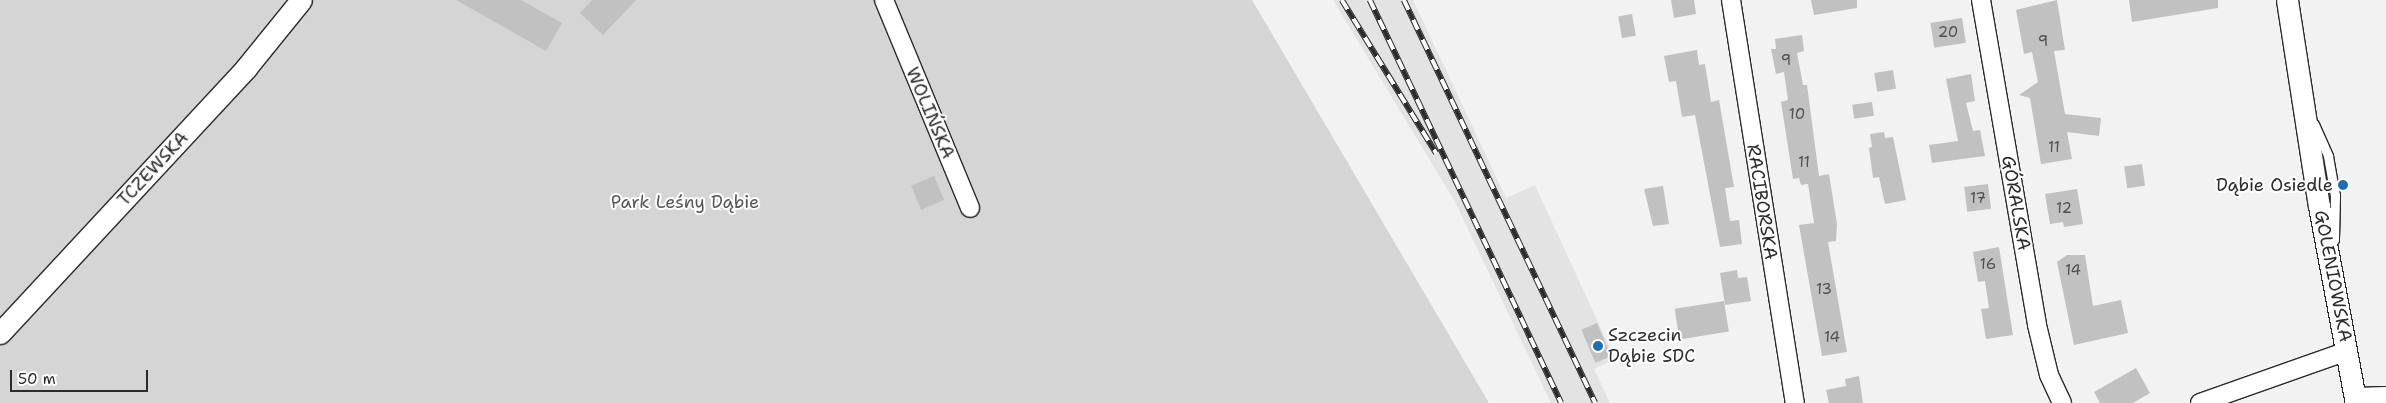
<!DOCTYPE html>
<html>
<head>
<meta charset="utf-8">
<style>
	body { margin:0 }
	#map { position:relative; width:2386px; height:403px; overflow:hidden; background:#f2f2f2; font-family:"Shantell Sans",sans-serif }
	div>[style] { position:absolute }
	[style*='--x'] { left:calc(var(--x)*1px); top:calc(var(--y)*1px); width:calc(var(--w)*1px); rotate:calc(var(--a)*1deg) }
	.built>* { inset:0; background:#e3e3e3 }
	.green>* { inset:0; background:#d5d5d5 }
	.building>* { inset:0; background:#c1c1c1; transform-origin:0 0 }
	.roads { filter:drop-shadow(1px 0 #2b2b2b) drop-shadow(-1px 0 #2b2b2b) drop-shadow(0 1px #2b2b2b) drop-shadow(0 -1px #2b2b2b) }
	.service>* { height:9px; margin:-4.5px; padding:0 4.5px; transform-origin:4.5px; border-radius:4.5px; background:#fff }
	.minor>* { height:18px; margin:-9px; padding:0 9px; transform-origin:9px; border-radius:9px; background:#fff }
	.tertiary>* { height:21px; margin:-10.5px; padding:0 10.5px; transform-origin:10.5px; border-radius:10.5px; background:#fff }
	.rail>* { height:5.5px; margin-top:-2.75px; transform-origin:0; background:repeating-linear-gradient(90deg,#fff 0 11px,#2b2b2b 0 22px); box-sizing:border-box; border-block:1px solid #2b2b2b }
	.dots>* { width:14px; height:14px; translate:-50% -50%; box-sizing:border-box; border:2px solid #fff; border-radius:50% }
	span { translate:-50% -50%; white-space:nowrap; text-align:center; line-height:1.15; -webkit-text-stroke:4px #fff; paint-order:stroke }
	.number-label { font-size:15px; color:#505050 }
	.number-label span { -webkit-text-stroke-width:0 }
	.street-label { font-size:18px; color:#2b2b2b }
	.poi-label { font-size:18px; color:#2b2b2b }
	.right { translate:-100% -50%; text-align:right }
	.left { translate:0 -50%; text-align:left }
	.park-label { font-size:18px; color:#565656 }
	.scale { position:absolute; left:10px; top:370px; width:138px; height:22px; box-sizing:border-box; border:2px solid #2b2b2b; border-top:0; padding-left:6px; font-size:15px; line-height:18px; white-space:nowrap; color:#2b2b2b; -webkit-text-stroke:4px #fff; paint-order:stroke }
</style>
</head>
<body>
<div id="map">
	<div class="built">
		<div style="clip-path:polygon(1333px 0,1413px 0,1506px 198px,1535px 185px,1615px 359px,1594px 369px,1610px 403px,1551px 403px,1454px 200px)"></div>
	</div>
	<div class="green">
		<div style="clip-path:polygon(0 0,1252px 0,1489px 403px,0 403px)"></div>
	</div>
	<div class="building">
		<div style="clip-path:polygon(456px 0,521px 0,562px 23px,546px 51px)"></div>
		<div style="clip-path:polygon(592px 0,636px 0,603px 35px,580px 13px)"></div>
		<div style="clip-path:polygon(1671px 0,1694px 0,1696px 14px,1674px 18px)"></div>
		<div style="clip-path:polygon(1811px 0,1857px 0,1857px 8px,1814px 15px)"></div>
		<div style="clip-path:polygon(2057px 0,2065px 50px,2054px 51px,2065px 114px,2101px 118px,2099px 136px,2067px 132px,2072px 159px,2041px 164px,2030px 98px,2019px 95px,2038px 82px,2032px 52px,2024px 54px,2016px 10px)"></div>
		<div style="clip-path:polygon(2129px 0,2218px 0,2218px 8px,2132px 22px)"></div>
		<div style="left:1632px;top:14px;width:22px;height:14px;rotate:80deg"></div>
		<div style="left:1962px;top:18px;width:25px;height:32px;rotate:81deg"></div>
		<div style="clip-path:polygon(1802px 35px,1804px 51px,1797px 53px,1803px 85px,1807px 85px,1819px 176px,1829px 174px,1837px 224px,1836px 241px,1828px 242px,1847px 352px,1822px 356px,1799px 225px,1814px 223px,1808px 184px,1801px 185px,1799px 178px,1793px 179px,1781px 102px,1788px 100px,1784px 72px,1776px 74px,1771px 49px,1776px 49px,1775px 39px)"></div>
		<div style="clip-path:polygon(1697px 50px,1699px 65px,1705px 64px,1711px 102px,1719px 100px,1734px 187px,1725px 188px,1730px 221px,1739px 220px,1742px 244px,1720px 247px,1695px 115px,1682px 117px,1676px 81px,1669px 82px,1664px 56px)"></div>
		<div style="left:1893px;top:70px;width:19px;height:19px;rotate:81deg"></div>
		<div style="clip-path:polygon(1971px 74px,1975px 101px,1966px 103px,1973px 131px,1980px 130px,1985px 156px,1932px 163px,1929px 145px,1958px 141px,1946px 79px)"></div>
		<div style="left:1872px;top:102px;width:14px;height:20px;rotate:82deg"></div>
		<div style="clip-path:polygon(1884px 132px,1885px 138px,1893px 137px,1906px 200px,1885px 204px,1879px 177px,1873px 178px,1869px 148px,1872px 147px,1870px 134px)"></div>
		<div style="left:2142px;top:164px;width:22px;height:18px;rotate:82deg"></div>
		<div style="left:934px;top:176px;width:26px;height:25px;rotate:67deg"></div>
		<div style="left:1988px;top:184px;width:25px;height:24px;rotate:83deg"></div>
		<div style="clip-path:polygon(1663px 186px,1669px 224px,1653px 226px,1644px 189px)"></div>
		<div style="clip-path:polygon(2077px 189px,2083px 224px,2064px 227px,2063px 222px,2050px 224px,2045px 194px)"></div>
		<div style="clip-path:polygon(1999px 247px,2013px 335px,1986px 339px,1981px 309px,1989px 308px,1985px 281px,1978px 282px,1973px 252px)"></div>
		<div style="clip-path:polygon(2067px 255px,2085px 255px,2093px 306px,2121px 300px,2128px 333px,2074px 345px,2057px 262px)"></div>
		<div style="clip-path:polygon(1737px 270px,1738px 278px,1747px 277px,1751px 301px,1725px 305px,1720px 273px)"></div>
		<div style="left:1724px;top:301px;width:31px;height:50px;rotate:81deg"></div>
		<div style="left:1597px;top:323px;width:36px;height:17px;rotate:67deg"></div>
		<div style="clip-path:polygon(2136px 368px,2150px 393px,2133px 403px,2100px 403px,2094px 392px)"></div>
		<div style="clip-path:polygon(1859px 376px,1863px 403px,1829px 403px,1826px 390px,1846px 386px,1845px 379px)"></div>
	</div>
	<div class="roads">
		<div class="service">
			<div style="--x:2314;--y:124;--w:35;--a:66"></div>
			<div style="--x:2328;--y:156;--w:40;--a:80"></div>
			<div style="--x:2335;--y:195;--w:45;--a:91.3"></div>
		</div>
		<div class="minor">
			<div style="--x:884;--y:0;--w:225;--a:67.5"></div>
			<div style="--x:1731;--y:0;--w:408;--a:81"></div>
			<div style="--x:1981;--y:0;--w:330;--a:80.2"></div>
			<div style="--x:2037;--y:325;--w:51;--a:76.5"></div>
			<div style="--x:2049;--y:375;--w:31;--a:65"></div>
			<div style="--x:2355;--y:397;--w:31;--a:-2"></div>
			<div style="--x:2200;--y:403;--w:157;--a:-19.4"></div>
		</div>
		<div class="tertiary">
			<div style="--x:2287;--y:0;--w:208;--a:81.2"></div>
			<div style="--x:2319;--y:206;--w:200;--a:79.4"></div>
			<div style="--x:0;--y:333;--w:362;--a:-47.1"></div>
			<div style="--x:246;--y:68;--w:87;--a:-51"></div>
		</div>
	</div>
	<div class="rail">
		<div style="--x:1342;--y:0;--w:180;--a:58.4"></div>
		<div style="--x:1370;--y:0;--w:446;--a:64.6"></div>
		<div style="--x:1404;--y:0;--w:446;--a:64.6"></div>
	</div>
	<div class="dots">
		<div style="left:2343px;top:185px;background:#1f6fb2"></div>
		<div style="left:1598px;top:346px;background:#1f6fb2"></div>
	</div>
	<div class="number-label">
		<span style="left:1948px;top:33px">20</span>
		<span style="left:2043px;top:42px">9</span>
		<span style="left:1786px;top:61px">9</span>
		<span style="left:1797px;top:115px">10</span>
		<span style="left:2054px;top:148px">11</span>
		<span style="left:1804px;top:163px">11</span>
		<span style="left:1978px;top:199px">17</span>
		<span style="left:2064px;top:209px">12</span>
		<span style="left:1988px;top:265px">16</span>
		<span style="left:2073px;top:271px">14</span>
		<span style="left:1824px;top:290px">13</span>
		<span style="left:1832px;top:338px">14</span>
	</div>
	<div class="street-label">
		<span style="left:930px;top:113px;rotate:67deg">WOLIŃSKA</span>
		<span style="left:153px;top:169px;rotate:-47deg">TCZEWSKA</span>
		<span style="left:1762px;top:202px;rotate:81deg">RACIBORSKA</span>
		<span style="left:2016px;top:203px;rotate:80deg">GÓRALSKA</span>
		<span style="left:2333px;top:276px;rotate:79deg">GOLENIOWSKA</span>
	</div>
	<div class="poi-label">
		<span class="right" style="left:2333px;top:185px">Dąbie Osiedle</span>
		<span class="left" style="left:1608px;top:346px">Szczecin<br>Dąbie SDC</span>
	</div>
	<div class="park-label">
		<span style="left:685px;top:202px">Park Leśny Dąbie</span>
	</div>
	<div class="scale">50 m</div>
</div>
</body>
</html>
